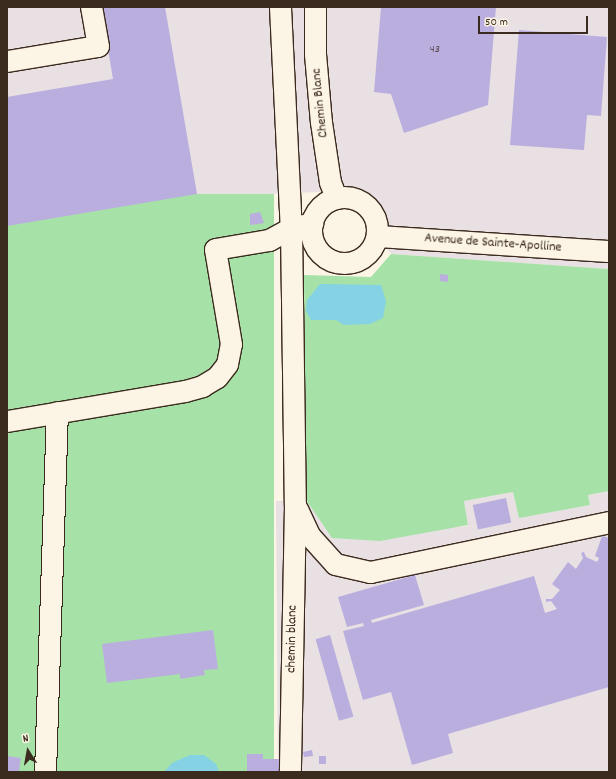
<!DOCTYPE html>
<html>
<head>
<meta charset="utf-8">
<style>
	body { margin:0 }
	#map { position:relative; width:616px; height:779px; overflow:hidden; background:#fcf5e5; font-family:Dekko,sans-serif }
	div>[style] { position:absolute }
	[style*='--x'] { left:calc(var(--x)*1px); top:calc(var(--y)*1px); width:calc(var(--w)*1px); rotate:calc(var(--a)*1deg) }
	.built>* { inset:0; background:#e8e0e3 }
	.green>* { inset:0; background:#a6e1a8; transform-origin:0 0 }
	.water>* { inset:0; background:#84d2e3 }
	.building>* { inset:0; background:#baaedf; transform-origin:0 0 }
	.roads { filter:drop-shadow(1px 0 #3b2a1e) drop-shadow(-1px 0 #3b2a1e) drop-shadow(0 1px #3b2a1e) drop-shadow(0 -1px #3b2a1e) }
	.minor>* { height:21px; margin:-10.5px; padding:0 10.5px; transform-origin:10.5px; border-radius:10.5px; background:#fcf5e5 }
	.minor>.ring { margin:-10.5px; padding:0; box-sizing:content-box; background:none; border:21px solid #fcf5e5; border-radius:50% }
	span { translate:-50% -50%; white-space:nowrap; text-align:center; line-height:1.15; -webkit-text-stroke:3px #fcf5e5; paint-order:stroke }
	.number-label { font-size:12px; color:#5b4b4e }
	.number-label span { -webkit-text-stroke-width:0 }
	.street-label { font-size:14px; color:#3b2a1e }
	.frame { position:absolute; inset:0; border:8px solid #3b2a1e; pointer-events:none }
	.north { position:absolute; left:8px; top:731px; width:40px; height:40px; -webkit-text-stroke:3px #fcf5e5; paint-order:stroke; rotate:349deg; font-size:11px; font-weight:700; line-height:16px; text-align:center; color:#3b2a1e }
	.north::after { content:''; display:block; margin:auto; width:14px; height:18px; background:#3b2a1e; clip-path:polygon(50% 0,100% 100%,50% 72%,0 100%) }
	.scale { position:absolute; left:478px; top:16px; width:110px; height:18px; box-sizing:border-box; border:2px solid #3b2a1e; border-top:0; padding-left:5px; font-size:12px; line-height:14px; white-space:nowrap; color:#3b2a1e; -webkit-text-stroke:3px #fcf5e5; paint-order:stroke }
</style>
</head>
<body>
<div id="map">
	<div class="built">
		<div style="clip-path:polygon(7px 7px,609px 7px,609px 269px,391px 254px,377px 236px,383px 212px,362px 190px,274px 194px,7px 242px)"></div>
		<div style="clip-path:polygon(609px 491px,609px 772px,278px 772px,276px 501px,306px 500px,332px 538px,468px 526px,464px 501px,513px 492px,519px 517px,590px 505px,588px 495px)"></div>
	</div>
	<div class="green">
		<div style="left:274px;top:194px;width:578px;height:271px;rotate:90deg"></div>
		<div style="clip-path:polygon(391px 254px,609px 269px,609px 491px,588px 495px,590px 505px,519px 518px,513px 492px,464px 501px,468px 525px,380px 541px,332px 538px,306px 500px,304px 275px,371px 277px)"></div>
	</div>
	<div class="water">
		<div style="clip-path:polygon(320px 284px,381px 285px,386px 301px,383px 318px,370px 324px,344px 325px,336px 320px,311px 320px,306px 311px,307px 300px)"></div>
		<div style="clip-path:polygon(190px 755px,204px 755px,216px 764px,219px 772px,164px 772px,172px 763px)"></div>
	</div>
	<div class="building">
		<div style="clip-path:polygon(101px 7px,165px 7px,197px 194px,7px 226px,7px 97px,113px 79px)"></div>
		<div style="clip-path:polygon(381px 7px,496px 7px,488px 105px,404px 133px,391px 94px,374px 92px)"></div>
		<div style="clip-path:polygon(519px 30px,607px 37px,601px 116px,587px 115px,584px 150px,510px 145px)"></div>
		<div style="clip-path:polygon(260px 212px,264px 223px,250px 225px,250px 214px)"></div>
		<div style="clip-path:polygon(440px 274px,448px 275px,448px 282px,440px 281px)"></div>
		<div style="left:506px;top:498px;width:25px;height:34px;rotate:78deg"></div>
		<div style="clip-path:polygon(602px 536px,609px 538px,609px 687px,448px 734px,453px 753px,412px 765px,391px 692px,363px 700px,343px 631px,364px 626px,363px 623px,347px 627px,338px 597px,415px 575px,424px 605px,371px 620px,372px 623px,534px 576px,545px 613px,557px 609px,551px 601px,546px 602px,546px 599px,552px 599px,560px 590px,552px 584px,568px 562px,576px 569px,583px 558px,581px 553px,584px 552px,586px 557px,597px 562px,599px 558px,595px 556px)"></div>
		<div style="clip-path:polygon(213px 630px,218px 669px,204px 670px,205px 675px,180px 679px,180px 674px,107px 683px,102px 644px)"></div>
		<div style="left:330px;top:635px;width:85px;height:15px;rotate:74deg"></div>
		<div style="clip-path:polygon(312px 750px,313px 756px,304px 757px,303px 752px)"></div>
		<div style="clip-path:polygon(247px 754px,263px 754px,263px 759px,284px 759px,284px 772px,247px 772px)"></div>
		<div style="left:7px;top:756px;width:14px;height:16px;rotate:8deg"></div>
		<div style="left:319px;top:756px;width:7px;height:8px"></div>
	</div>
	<div class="roads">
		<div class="minor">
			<div style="--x:280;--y:7;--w:221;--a:87.2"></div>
			<div style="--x:291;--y:228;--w:277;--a:89.2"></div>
			<div style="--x:295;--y:505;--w:267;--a:91.1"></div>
			<div style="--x:315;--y:7;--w:47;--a:90"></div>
			<div style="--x:315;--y:54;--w:68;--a:85"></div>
			<div style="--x:321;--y:122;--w:61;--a:81.5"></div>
			<div style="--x:330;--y:182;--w:17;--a:69"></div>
			<div style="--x:7;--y:61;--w:92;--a:-9.4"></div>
			<div style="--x:98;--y:46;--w:40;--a:-100"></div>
			<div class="ring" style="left:311px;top:197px;width:45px;height:45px"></div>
			<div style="--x:377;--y:236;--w:232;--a:3.7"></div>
			<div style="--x:7;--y:421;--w:181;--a:-9.6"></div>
			<div style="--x:185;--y:391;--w:18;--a:-16"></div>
			<div style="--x:202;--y:386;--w:17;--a:-31"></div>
			<div style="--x:217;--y:377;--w:16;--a:-52"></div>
			<div style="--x:227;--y:364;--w:20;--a:-79"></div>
			<div style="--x:231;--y:344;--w:96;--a:-99.6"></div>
			<div style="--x:215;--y:249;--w:55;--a:-9.5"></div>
			<div style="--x:269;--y:240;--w:25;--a:-29"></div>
			<div style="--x:291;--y:228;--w:22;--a:-13"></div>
			<div style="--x:297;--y:509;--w:29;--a:65"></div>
			<div style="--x:309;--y:535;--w:39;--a:48"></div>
			<div style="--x:335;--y:564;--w:36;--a:13"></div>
			<div style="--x:370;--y:572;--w:244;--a:-11.8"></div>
			<div style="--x:45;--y:772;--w:360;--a:-88.1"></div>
		</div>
	</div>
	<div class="number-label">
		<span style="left:435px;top:50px">43</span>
	</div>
	<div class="street-label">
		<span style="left:320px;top:103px;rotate:-96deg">Chemin Blanc</span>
		<span style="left:493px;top:243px;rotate:4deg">Avenue de Sainte-Apolline</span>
		<span style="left:292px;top:639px;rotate:-89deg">chemin blanc</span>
	</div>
	<div class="frame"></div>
	<div class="north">N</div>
	<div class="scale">50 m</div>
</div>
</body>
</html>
